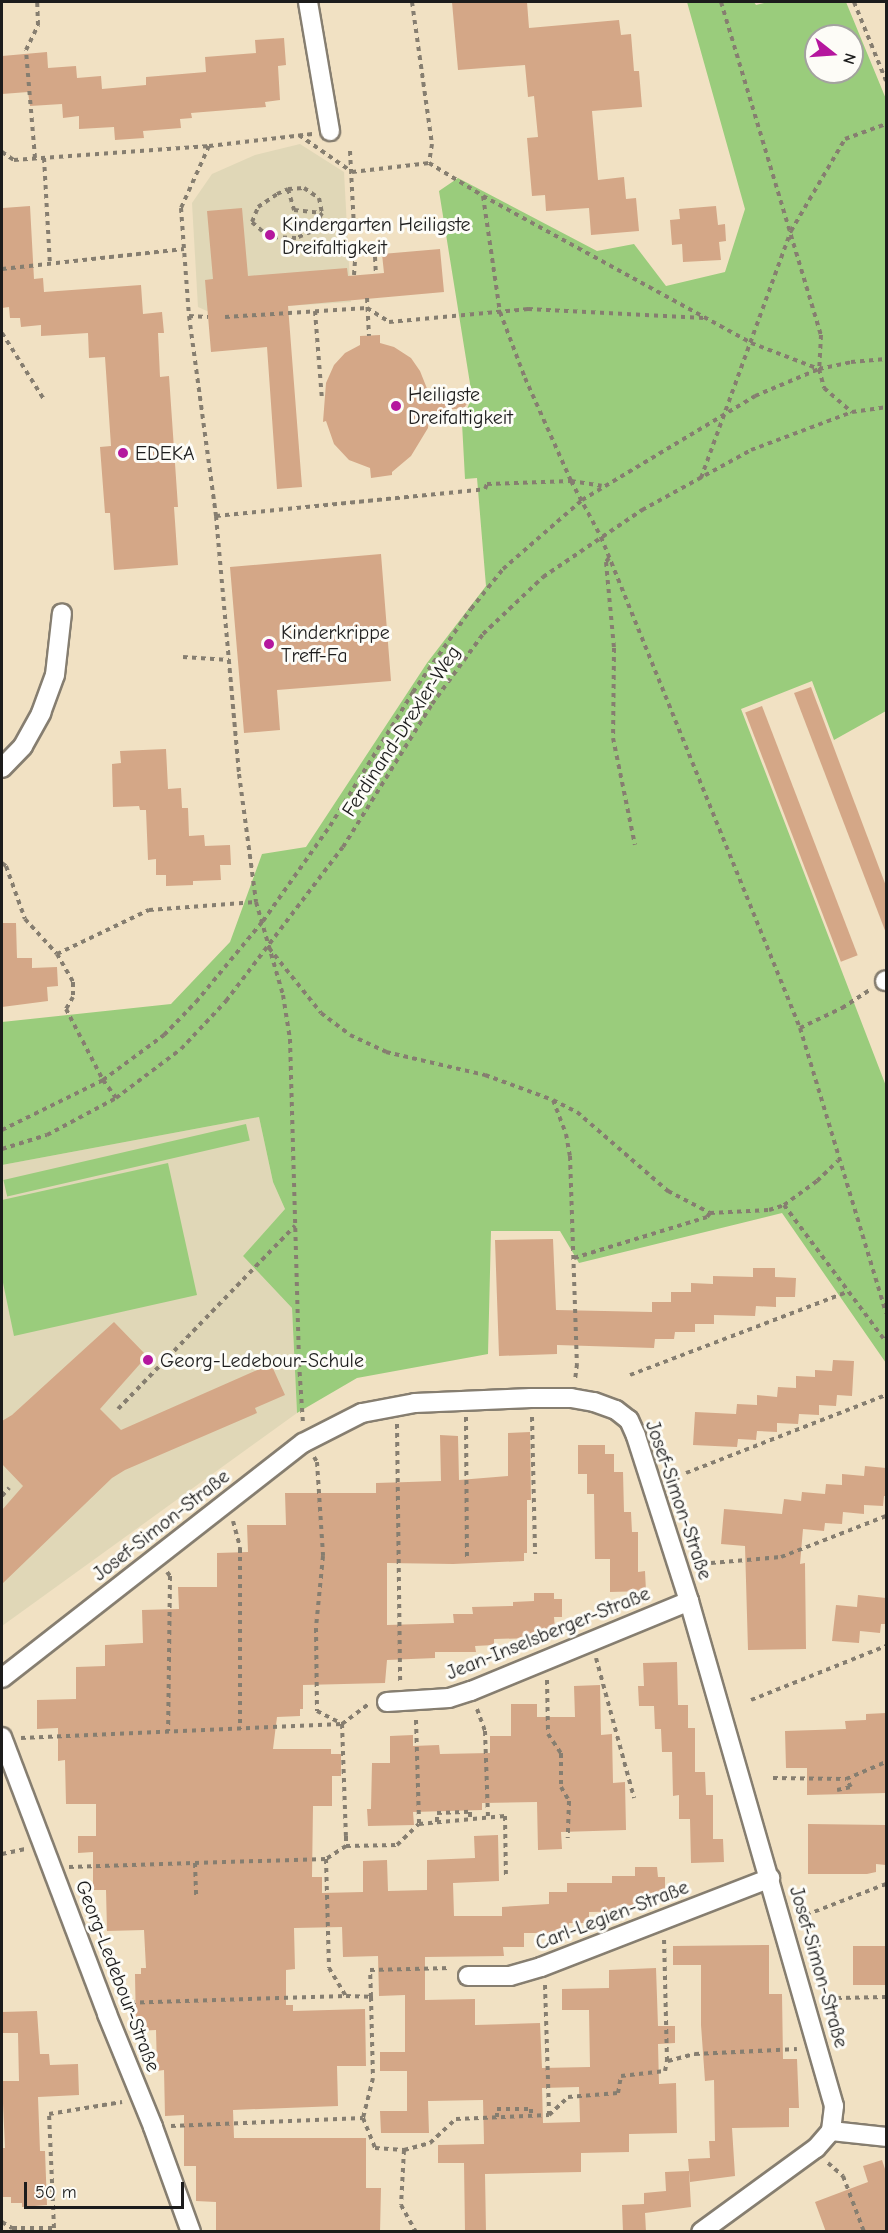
<!DOCTYPE html>
<html>
<head>
<meta charset="utf-8">
<style>
	body { margin:0 }
	#map { position:relative; width:888px; height:2233px; overflow:hidden; background:#f1e1c3; font-family:"Comic Neue",sans-serif }
	div>[style] { position:absolute }
	[style*='--x'] { left:calc(var(--x)*1px); top:calc(var(--y)*1px); width:calc(var(--w)*1px); rotate:calc(var(--a)*1deg) }
	.built>* { inset:0; background:#e0d7b7 }
	.green>* { inset:0; background:#9acc7c; transform-origin:0 0 }
	.building>* { inset:0; background:#d4a787; transform-origin:0 0 }
	.path>* { height:4px; margin-top:-2px; transform-origin:0; background:repeating-linear-gradient(90deg,#867e70 0 4.5px,transparent 0 9px) }
	.roads { filter:drop-shadow(2px 0 #867e70) drop-shadow(-2px 0 #867e70) drop-shadow(0 2px #867e70) drop-shadow(0 -2px #867e70) }
	.street>* { height:18px; margin:-9px; padding:0 9px; transform-origin:9px; border-radius:9px; background:#fff }
	.dots>* { width:16px; height:16px; translate:-50% -50%; box-sizing:border-box; border:3px solid #fdfcf7; border-radius:50% }
	span { translate:-50% -50%; white-space:nowrap; text-align:center; line-height:1.15; -webkit-text-stroke:6px #fdfcf7; paint-order:stroke }
	.poi-label { font-size:20px; color:#1c1c1c }
	.left { translate:0 -50%; text-align:left }
	.street-label { font-size:20px; color:#1c1c1c }
	.frame { position:absolute; inset:0; border:3px solid #1c1c1c; pointer-events:none }
	.north { position:absolute; left:804px; top:24px; width:60px; height:60px; box-sizing:border-box; background:#fdfcf7; border:2px solid #a3a29f; border-radius:50%; rotate:107deg; font-size:16px; font-weight:700; line-height:24px; text-align:center; color:#1c1c1c }
	.north::after { content:''; display:block; margin:auto; width:21px; height:27px; background:#b5179e; clip-path:polygon(50% 0,100% 100%,50% 72%,0 100%) }
	.scale { position:absolute; left:24px; top:2182px; width:160px; height:27px; box-sizing:border-box; border:3px solid #1c1c1c; border-top:0; padding-left:8px; font-size:18px; line-height:21px; white-space:nowrap; color:#1c1c1c; -webkit-text-stroke:4px #fdfcf7; paint-order:stroke }
</style>
</head>
<body>
<div id="map">
	<div class="built">
		<div style="clip-path:polygon(300px 144px,344px 172px,351px 302px,207px 311px,198px 307px,192px 203px,212px 174px,255px 155px)"></div>
		<div style="clip-path:polygon(259px 1117px,273px 1182px,285px 1209px,243px 1256px,292px 1308px,297px 1413px,2px 1626px,2px 1165px)"></div>
	</div>
	<div class="green">
		<div style="clip-path:polygon(evenodd,687px 2px,754px 2px,756px 5px,768px 2px,846px 2px,886px 99px,886px 711px,834px 740px,812px 681px,741px 709px,886px 1086px,886px 1363px,782px 1213px,579px 1263px,560px 1231px,491px 1231px,488px 1354px,357px 1378px,297px 1413px,292px 1308px,243px 1256px,285px 1209px,273px 1182px,259px 1117px,2px 1165px,2px 1022px,171px 1004px,230px 942px,262px 854px,306px 847px,427px 663px,486px 586px,477px 478px,465px 479px,462px 423px,472px 396px,439px 191px,458px 178px,597px 251px,634px 244px,666px 286px,725px 272px,745px 209px,687px 2px,816px 36px,852px 36px,852px 72px,816px 72px,816px 36px)"></div>
		<div style="left:246px;top:1124px;width:17px;height:249px;rotate:77deg"></div>
		<div style="clip-path:polygon(168px 1163px,197px 1295px,14px 1336px,2px 1278px,2px 1200px)"></div>
	</div>
	<div class="building">
		<div style="clip-path:polygon(452px 2px,527px 2px,529px 28px,619px 20px,621px 35px,631px 34px,634px 71px,639px 71px,642px 107px,592px 111px,598px 180px,624px 177px,626px 199px,636px 198px,639px 231px,591px 235px,589px 208px,546px 211px,545px 195px,532px 196px,527px 138px,538px 137px,534px 96px,528px 97px,525px 65px,458px 70px)"></div>
		<div style="clip-path:polygon(284px 38px,286px 65px,278px 66px,280px 100px,265px 102px,266px 107px,191px 113px,192px 118px,180px 119px,181px 128px,143px 131px,144px 138px,115px 140px,114px 127px,79px 129px,79px 116px,63px 118px,62px 104px,30px 106px,28px 92px,2px 94px,2px 56px,47px 52px,48px 68px,76px 66px,77px 78px,101px 76px,102px 89px,146px 85px,146px 77px,206px 72px,205px 57px,256px 53px,255px 40px)"></div>
		<div style="clip-path:polygon(30px 206px,34px 279px,43px 278px,44px 292px,141px 285px,143px 314px,162px 312px,164px 333px,158px 333px,160px 377px,169px 376px,178px 507px,174px 507px,178px 565px,114px 570px,110px 513px,105px 513px,100px 447px,111px 446px,105px 357px,89px 358px,88px 333px,41px 336px,41px 325px,21px 327px,20px 318px,10px 318px,9px 307px,2px 308px,3px 208px)"></div>
		<div style="clip-path:polygon(716px 206px,718px 225px,725px 224px,726px 241px,719px 242px,721px 260px,683px 262px,682px 244px,672px 245px,670px 220px,680px 219px,679px 209px)"></div>
		<div style="clip-path:polygon(242px 208px,248px 276px,347px 268px,348px 276px,384px 273px,382px 254px,440px 249px,444px 292px,288px 306px,302px 487px,277px 489px,267px 347px,211px 352px,205px 280px,213px 279px,207px 211px)"></div>
		<div style="clip-path:polygon(380px 335px,380px 343px,394px 347px,411px 358px,420px 371px,428px 391px,463px 389px,468px 392px,470px 399px,464px 408px,429px 412px,428px 428px,411px 456px,392px 472px,392px 475px,371px 478px,370px 468px,349px 460px,334px 444px,326px 421px,323px 422px,326px 383px,334px 365px,345px 353px,360px 345px,360px 336px)"></div>
		<div style="clip-path:polygon(381px 554px,391px 681px,277px 690px,280px 730px,244px 733px,230px 567px)"></div>
		<div style="clip-path:polygon(811px 687px,886px 886px,886px 933px,794px 693px)"></div>
		<div style="left:762px;top:706px;width:267px;height:18px;rotate:69deg"></div>
		<div style="clip-path:polygon(166px 749px,168px 789px,181px 788px,182px 808px,188px 808px,189px 836px,204px 835px,205px 846px,230px 845px,231px 865px,220px 865px,221px 880px,193px 881px,193px 885px,166px 886px,166px 875px,156px 875px,156px 859px,148px 860px,146px 810px,140px 810px,139px 806px,113px 807px,112px 764px,121px 763px,120px 751px)"></div>
		<div style="clip-path:polygon(2px 923px,16px 923px,17px 958px,32px 958px,32px 968px,57px 967px,58px 986px,47px 987px,48px 1001px,2px 1007px)"></div>
		<div style="clip-path:polygon(553px 1239px,556px 1310px,652px 1312px,652px 1302px,671px 1302px,671px 1292px,691px 1292px,691px 1283px,713px 1284px,713px 1276px,753px 1277px,753px 1268px,775px 1268px,775px 1277px,796px 1278px,795px 1297px,776px 1297px,776px 1307px,756px 1306px,755px 1316px,714px 1315px,714px 1324px,695px 1324px,695px 1332px,675px 1332px,674px 1339px,655px 1339px,654px 1348px,557px 1345px,557px 1354px,499px 1356px,495px 1240px)"></div>
		<div style="clip-path:polygon(114px 1322px,147px 1356px,100px 1409px,121px 1430px,271px 1364px,285px 1395px,255px 1408px,257px 1413px,125px 1470px,112px 1478px,2px 1584px,2px 1510px,23px 1486px,2px 1464px,2px 1421px,12px 1415px)"></div>
		<div style="clip-path:polygon(833px 1360px,854px 1361px,852px 1396px,837px 1395px,836px 1406px,819px 1405px,819px 1415px,799px 1414px,798px 1424px,777px 1423px,777px 1432px,757px 1431px,756px 1440px,738px 1439px,737px 1447px,693px 1445px,695px 1412px,736px 1414px,737px 1404px,757px 1405px,757px 1395px,777px 1397px,778px 1387px,796px 1388px,796px 1376px,815px 1377px,815px 1370px,832px 1371px)"></div>
		<div style="clip-path:polygon(evenodd,530px 1432px,531px 1500px,527px 1500px,527px 1553px,524px 1553px,524px 1561px,453px 1564px,387px 1563px,387px 1625px,454px 1623px,453px 1614px,473px 1614px,472px 1607px,513px 1606px,513px 1602px,534px 1601px,534px 1593px,554px 1593px,554px 1599px,562px 1599px,562px 1617px,554px 1617px,555px 1629px,534px 1629px,535px 1638px,494px 1639px,494px 1645px,475px 1646px,476px 1652px,435px 1652px,435px 1658px,387px 1660px,385px 1683px,303px 1685px,303px 1709px,300px 1709px,300px 1716px,277px 1717px,273px 1749px,331px 1749px,331px 1754px,341px 1754px,341px 1776px,332px 1776px,332px 1806px,313px 1806px,312px 1877px,322px 1877px,322px 1893px,363px 1892px,363px 1861px,387px 1860px,388px 1891px,427px 1890px,427px 1860px,475px 1858px,474px 1836px,498px 1835px,499px 1881px,453px 1883px,454px 1916px,502px 1916px,502px 1907px,549px 1904px,549px 1892px,567px 1892px,567px 1883px,612px 1883px,612px 1876px,635px 1876px,635px 1867px,657px 1867px,658px 1877px,665px 1877px,665px 1896px,658px 1896px,658px 1901px,636px 1902px,636px 1911px,589px 1912px,589px 1923px,569px 1923px,569px 1933px,524px 1933px,524px 1947px,503px 1947px,504px 1956px,425px 1957px,425px 2000px,475px 1999px,475px 2025px,540px 2023px,542px 2068px,590px 2067px,589px 2010px,562px 2010px,562px 1989px,609px 1988px,609px 1970px,656px 1968px,658px 2026px,675px 2026px,675px 2043px,658px 2044px,659px 2084px,676px 2083px,677px 2133px,629px 2134px,629px 2152px,581px 2153px,581px 2172px,485px 2174px,486px 2232px,465px 2232px,464px 2163px,438px 2163px,438px 2145px,484px 2144px,483px 2100px,428px 2101px,429px 2133px,381px 2133px,380px 2111px,407px 2111px,407px 2071px,380px 2071px,380px 2052px,405px 2052px,405px 1995px,379px 1996px,378px 1956px,343px 1957px,342px 1927px,294px 1928px,295px 1969px,286px 1970px,286px 2005px,293px 2005px,293px 2011px,365px 2009px,366px 2066px,337px 2066px,338px 2106px,233px 2110px,234px 2138px,366px 2138px,366px 2188px,381px 2188px,380px 2232px,216px 2232px,216px 2202px,196px 2201px,196px 2166px,184px 2166px,184px 2115px,165px 2116px,164px 2070px,157px 2071px,156px 2030px,136px 2031px,135px 1974px,141px 1974px,141px 1968px,146px 1968px,144px 1930px,107px 1931px,106px 1890px,93px 1890px,93px 1852px,78px 1853px,78px 1836px,96px 1836px,96px 1804px,66px 1804px,65px 1760px,58px 1761px,58px 1728px,37px 1729px,37px 1700px,76px 1699px,76px 1667px,105px 1666px,105px 1645px,143px 1643px,142px 1610px,179px 1609px,178px 1587px,217px 1587px,217px 1553px,248px 1552px,247px 1525px,286px 1525px,285px 1493px,376px 1493px,376px 1483px,441px 1481px,440px 1435px,458px 1436px,459px 1480px,508px 1476px,508px 1433px,530px 1432px,579px 2087px,580px 2122px,543px 2123px,542px 2088px,579px 2087px)"></div>
		<div style="clip-path:polygon(578px 1445px,605px 1445px,605px 1454px,614px 1454px,614px 1472px,623px 1472px,624px 1512px,631px 1512px,632px 1532px,638px 1532px,638px 1572px,645px 1571px,646px 1591px,610px 1592px,610px 1559px,595px 1559px,594px 1494px,587px 1494px,587px 1474px,578px 1474px)"></div>
		<div style="clip-path:polygon(865px 1466px,886px 1468px,886px 1496px,884px 1496px,883px 1506px,864px 1505px,864px 1514px,843px 1512px,842px 1524px,825px 1523px,824px 1531px,803px 1529px,800px 1564px,805px 1563px,806px 1649px,748px 1650px,745px 1546px,721px 1544px,724px 1509px,782px 1514px,784px 1499px,801px 1501px,802px 1492px,825px 1494px,826px 1484px,842px 1485px,842px 1474px,864px 1476px)"></div>
		<div style="clip-path:polygon(858px 1595px,886px 1598px,886px 1624px,881px 1624px,880px 1633px,860px 1631px,859px 1643px,832px 1641px,836px 1605px,857px 1607px)"></div>
		<div style="clip-path:polygon(677px 1662px,678px 1705px,688px 1705px,688px 1728px,695px 1728px,695px 1772px,705px 1772px,706px 1795px,713px 1795px,713px 1839px,723px 1839px,724px 1862px,691px 1863px,690px 1819px,679px 1819px,679px 1795px,673px 1796px,672px 1752px,662px 1752px,661px 1729px,655px 1729px,654px 1706px,639px 1706px,638px 1686px,644px 1686px,643px 1663px)"></div>
		<div style="clip-path:polygon(600px 1685px,601px 1735px,612px 1734px,613px 1783px,625px 1782px,626px 1830px,561px 1832px,562px 1849px,538px 1850px,537px 1802px,482px 1803px,482px 1810px,413px 1812px,414px 1825px,368px 1826px,367px 1809px,371px 1809px,372px 1763px,390px 1763px,390px 1736px,413px 1735px,413px 1746px,439px 1745px,440px 1754px,490px 1753px,490px 1736px,511px 1736px,511px 1704px,537px 1704px,537px 1717px,575px 1717px,574px 1686px)"></div>
		<div style="clip-path:polygon(886px 1713px,886px 1793px,807px 1795px,807px 1768px,786px 1768px,785px 1731px,846px 1729px,845px 1721px,866px 1720px,866px 1714px)"></div>
		<div style="clip-path:polygon(808px 1824px,886px 1825px,886px 1865px,876px 1864px,876px 1872px,867px 1874px,808px 1874px)"></div>
		<div style="clip-path:polygon(769px 1945px,769px 1994px,782px 1994px,783px 2059px,797px 2059px,799px 2108px,789px 2108px,789px 2127px,732px 2128px,735px 2176px,690px 2182px,688px 2159px,710px 2158px,709px 2141px,715px 2141px,714px 2080px,705px 2081px,701px 2025px,701px 1965px,673px 1965px,673px 1946px)"></div>
		<div style="left:853px;top:1946px;width:33px;height:39px"></div>
		<div style="clip-path:polygon(37px 2011px,40px 2054px,49px 2054px,50px 2065px,78px 2064px,79px 2095px,38px 2097px,40px 2151px,45px 2151px,47px 2205px,22px 2207px,22px 2203px,11px 2203px,11px 2197px,3px 2197px,2px 2186px,2px 2148px,5px 2148px,2px 2081px,19px 2081px,18px 2033px,2px 2033px,2px 2012px)"></div>
		<div style="clip-path:polygon(882px 2160px,886px 2172px,886px 2232px,826px 2232px,815px 2202px,868px 2182px,863px 2166px)"></div>
		<div style="clip-path:polygon(689px 2171px,691px 2207px,645px 2213px,646px 2232px,623px 2232px,622px 2205px,644px 2204px,644px 2193px,666px 2191px,665px 2172px)"></div>
	</div>
	<div class="path">
		<div style="--x:412;--y:2;--w:143;--a:82"></div>
		<div style="--x:432;--y:144;--w:19;--a:99"></div>
		<div style="--x:721;--y:2;--w:348;--a:73.3"></div>
		<div style="--x:821;--y:335;--w:34;--a:93"></div>
		<div style="--x:819;--y:369;--w:20;--a:75"></div>
		<div style="--x:824;--y:388;--w:37;--a:41"></div>
		<div style="--x:854;--y:2;--w:85;--a:67.9"></div>
		<div style="--x:299;--y:135;--w:65;--a:34.9"></div>
		<div style="--x:352;--y:172;--w:78;--a:-6.7"></div>
		<div style="--x:429;--y:163;--w:63;--a:31.4"></div>
		<div style="--x:483;--y:196;--w:306;--a:28.7"></div>
		<div style="--x:751;--y:343;--w:73;--a:20.9"></div>
		<div style="--x:209;--y:146;--w:68;--a:114.3"></div>
		<div style="--x:181;--y:208;--w:108;--a:85.8"></div>
		<div style="--x:189;--y:316;--w:202;--a:82.3"></div>
		<div style="--x:216;--y:516;--w:259;--a:84.9"></div>
		<div style="--x:239;--y:774;--w:129;--a:82.4"></div>
		<div style="--x:256;--y:902;--w:97;--a:73.8"></div>
		<div style="--x:283;--y:995;--w:45;--a:81"></div>
		<div style="--x:290;--y:1039;--w:324;--a:88.4"></div>
		<div style="--x:299;--y:1363;--w:60;--a:86.2"></div>
		<div style="--x:350;--y:151;--w:76;--a:87"></div>
		<div style="--x:2;--y:152;--w:14;--a:34"></div>
		<div style="--x:14;--y:160;--w:196;--a:-4.1"></div>
		<div style="--x:209;--y:146;--w:104;--a:-6.6"></div>
		<div style="--x:35;--y:158;--w:108;--a:-94.8"></div>
		<div style="--x:26;--y:50;--w:28;--a:-64"></div>
		<div style="--x:38;--y:25;--w:23;--a:-92"></div>
		<div style="--x:44;--y:158;--w:107;--a:86.8"></div>
		<div style="--x:304;--y:188;--w:18;--a:34"></div>
		<div style="--x:319;--y:198;--w:15;--a:79"></div>
		<div style="--x:322;--y:213;--w:22;--a:120"></div>
		<div style="--x:311;--y:232;--w:16;--a:158"></div>
		<div style="--x:296;--y:238;--w:27;--a:-178"></div>
		<div style="--x:269;--y:237;--w:23;--a:-139"></div>
		<div style="--x:252;--y:222;--w:16;--a:-68"></div>
		<div style="--x:258;--y:207;--w:23;--a:-34"></div>
		<div style="--x:277;--y:194;--w:12;--a:-24"></div>
		<div style="--x:288;--y:189;--w:16;--a:-4"></div>
		<div style="--x:288;--y:189;--w:22;--a:74"></div>
		<div style="--x:294;--y:210;--w:28;--a:6"></div>
		<div style="--x:483;--y:196;--w:117;--a:81.7"></div>
		<div style="--x:500;--y:312;--w:71;--a:69.3"></div>
		<div style="--x:525;--y:378;--w:113;--a:65.9"></div>
		<div style="--x:571;--y:481;--w:64;--a:61.8"></div>
		<div style="--x:601;--y:537;--w:530;--a:67.94"></div>
		<div style="--x:800;--y:1028;--w:298;--a:73.2"></div>
		<div style="--x:375;--y:257;--w:17;--a:87"></div>
		<div style="--x:2;--y:269;--w:183;--a:-6.3"></div>
		<div style="--x:354;--y:275;--w:15;--a:-86"></div>
		<div style="--x:367;--y:298;--w:38;--a:87"></div>
		<div style="--x:315;--y:311;--w:89;--a:85.5"></div>
		<div style="--x:189;--y:316;--w:19;--a:3"></div>
		<div style="--x:225;--y:317;--w:142;--a:-3.6"></div>
		<div style="--x:367;--y:308;--w:26;--a:32"></div>
		<div style="--x:389;--y:322;--w:140;--a:-5.3"></div>
		<div style="--x:528;--y:309;--w:176;--a:2.9"></div>
		<div style="--x:2;--y:333;--w:80;--a:57.7"></div>
		<div style="--x:701;--y:478;--w:263;--a:-70"></div>
		<div style="--x:791;--y:231;--w:107;--a:-59.6"></div>
		<div style="--x:845;--y:139;--w:44;--a:-20.1"></div>
		<div style="--x:216;--y:516;--w:270;--a:-5.7"></div>
		<div style="--x:485;--y:489;--w:5;--a:-68"></div>
		<div style="--x:487;--y:484;--w:84;--a:-2"></div>
		<div style="--x:571;--y:481;--w:31;--a:9"></div>
		<div style="--x:609;--y:558;--w:5;--a:127"></div>
		<div style="--x:606;--y:562;--w:86;--a:84.7"></div>
		<div style="--x:614;--y:648;--w:90;--a:90.6"></div>
		<div style="--x:613;--y:738;--w:109;--a:78.4"></div>
		<div style="--x:183;--y:657;--w:46;--a:3.7"></div>
		<div style="--x:2;--y:863;--w:5;--a:37"></div>
		<div style="--x:6;--y:866;--w:56;--a:70.3"></div>
		<div style="--x:25;--y:919;--w:47;--a:47.6"></div>
		<div style="--x:57;--y:954;--w:32;--a:60"></div>
		<div style="--x:73;--y:982;--w:15;--a:90"></div>
		<div style="--x:73;--y:997;--w:14;--a:120"></div>
		<div style="--x:66;--y:1009;--w:80;--a:62.5"></div>
		<div style="--x:103;--y:1080;--w:22;--a:54"></div>
		<div style="--x:269;--y:948;--w:83;--a:51.3"></div>
		<div style="--x:321;--y:1013;--w:36;--a:37"></div>
		<div style="--x:350;--y:1035;--w:40;--a:25"></div>
		<div style="--x:386;--y:1052;--w:102;--a:13.1"></div>
		<div style="--x:485;--y:1075;--w:72;--a:20.2"></div>
		<div style="--x:553;--y:1100;--w:27;--a:27"></div>
		<div style="--x:577;--y:1112;--w:121;--a:41"></div>
		<div style="--x:668;--y:1191;--w:47;--a:27.6"></div>
		<div style="--x:710;--y:1213;--w:59;--a:-2.9"></div>
		<div style="--x:769;--y:1210;--w:16;--a:-18"></div>
		<div style="--x:784;--y:1205;--w:41;--a:-36"></div>
		<div style="--x:817;--y:1181;--w:29;--a:-44"></div>
		<div style="--x:57;--y:954;--w:102;--a:-25.6"></div>
		<div style="--x:149;--y:910;--w:107;--a:-4.3"></div>
		<div style="--x:800;--y:1028;--w:47;--a:-25.5"></div>
		<div style="--x:842;--y:1008;--w:33;--a:-33"></div>
		<div style="--x:553;--y:1100;--w:36;--a:69"></div>
		<div style="--x:566;--y:1134;--w:22;--a:80"></div>
		<div style="--x:570;--y:1156;--w:208;--a:88.1"></div>
		<div style="--x:577;--y:1364;--w:16;--a:97"></div>
		<div style="--x:2;--y:1130;--w:113;--a:-26.3"></div>
		<div style="--x:103;--y:1080;--w:76;--a:-36.4"></div>
		<div style="--x:164;--y:1035;--w:46;--a:-45.9"></div>
		<div style="--x:196;--y:1002;--w:105;--a:-50.4"></div>
		<div style="--x:263;--y:921;--w:116;--a:-54.8"></div>
		<div style="--x:330;--y:826;--w:158;--a:-58.2"></div>
		<div style="--x:413;--y:692;--w:101;--a:-55.1"></div>
		<div style="--x:471;--y:609;--w:51;--a:-51.3"></div>
		<div style="--x:503;--y:569;--w:105;--a:-41.1"></div>
		<div style="--x:582;--y:500;--w:202;--a:-31"></div>
		<div style="--x:755;--y:396;--w:69;--a:-22.9"></div>
		<div style="--x:819;--y:369;--w:33;--a:-12"></div>
		<div style="--x:851;--y:362;--w:35;--a:-5"></div>
		<div style="--x:2;--y:1149;--w:47;--a:-17.3"></div>
		<div style="--x:47;--y:1135;--w:78;--a:-28.2"></div>
		<div style="--x:116;--y:1098;--w:81;--a:-37"></div>
		<div style="--x:181;--y:1049;--w:66;--a:-46.8"></div>
		<div style="--x:226;--y:1001;--w:193;--a:-52.8"></div>
		<div style="--x:343;--y:847;--w:168;--a:-58.1"></div>
		<div style="--x:432;--y:704;--w:87;--a:-53.9"></div>
		<div style="--x:483;--y:634;--w:83;--a:-43.5"></div>
		<div style="--x:543;--y:577;--w:120;--a:-34.1"></div>
		<div style="--x:642;--y:510;--w:124;--a:-28.8"></div>
		<div style="--x:751;--y:450;--w:108;--a:-20.6"></div>
		<div style="--x:852;--y:412;--w:34;--a:-8"></div>
		<div style="--x:784;--y:1205;--w:171;--a:53.3"></div>
		<div style="--x:574;--y:1258;--w:139;--a:-17.1"></div>
		<div style="--x:707;--y:1217;--w:5;--a:-53"></div>
		<div style="--x:630;--y:1375;--w:232;--a:-20.9"></div>
		<div style="--x:118;--y:1409;--w:255;--a:-46"></div>
		<div style="--x:466;--y:1417;--w:143;--a:89.6"></div>
		<div style="--x:532;--y:1417;--w:137;--a:88.7"></div>
		<div style="--x:397;--y:1424;--w:259;--a:89.3"></div>
		<div style="--x:314;--y:1457;--w:6;--a:59"></div>
		<div style="--x:317;--y:1462;--w:94;--a:86.3"></div>
		<div style="--x:323;--y:1556;--w:72;--a:95.6"></div>
		<div style="--x:316;--y:1628;--w:83;--a:89.3"></div>
		<div style="--x:317;--y:1711;--w:28;--a:27"></div>
		<div style="--x:342;--y:1724;--w:112;--a:88"></div>
		<div style="--x:346;--y:1836;--w:10;--a:90"></div>
		<div style="--x:346;--y:1846;--w:24;--a:147"></div>
		<div style="--x:326;--y:1859;--w:109;--a:88.4"></div>
		<div style="--x:329;--y:1968;--w:33;--a:59"></div>
		<div style="--x:346;--y:1996;--w:25;--a:2"></div>
		<div style="--x:371;--y:1997;--w:81;--a:88.6"></div>
		<div style="--x:373;--y:2078;--w:41;--a:104"></div>
		<div style="--x:363;--y:2118;--w:32;--a:68"></div>
		<div style="--x:375;--y:2148;--w:29;--a:4"></div>
		<div style="--x:404;--y:2150;--w:55;--a:93.1"></div>
		<div style="--x:401;--y:2205;--w:31;--a:61"></div>
		<div style="--x:686;--y:1473;--w:215;--a:-21.3"></div>
		<div style="--x:2;--y:1496;--w:11;--a:-49"></div>
		<div style="--x:233;--y:1521;--w:28;--a:75"></div>
		<div style="--x:240;--y:1548;--w:181;--a:90"></div>
		<div style="--x:711;--y:1563;--w:70;--a:-4.9"></div>
		<div style="--x:781;--y:1557;--w:113;--a:-21.3"></div>
		<div style="--x:167;--y:1572;--w:5;--a:53"></div>
		<div style="--x:170;--y:1576;--w:155;--a:90.7"></div>
		<div style="--x:596;--y:1658;--w:145;--a:74.8"></div>
		<div style="--x:547;--y:1680;--w:54;--a:88.9"></div>
		<div style="--x:548;--y:1734;--w:23;--a:56"></div>
		<div style="--x:561;--y:1753;--w:34;--a:90"></div>
		<div style="--x:561;--y:1787;--w:16;--a:60"></div>
		<div style="--x:569;--y:1801;--w:37;--a:92"></div>
		<div style="--x:751;--y:1700;--w:145;--a:-21.8"></div>
		<div style="--x:477;--y:1709;--w:23;--a:70"></div>
		<div style="--x:485;--y:1731;--w:85;--a:88"></div>
		<div style="--x:416;--y:1720;--w:104;--a:88.3"></div>
		<div style="--x:21;--y:1738;--w:321;--a:-2.5"></div>
		<div style="--x:342;--y:1724;--w:34;--a:-37"></div>
		<div style="--x:773;--y:1778;--w:73;--a:0.8"></div>
		<div style="--x:846;--y:1779;--w:43;--a:-23"></div>
		<div style="--x:837;--y:1790;--w:14;--a:-12"></div>
		<div style="--x:851;--y:1787;--w:9;--a:-122"></div>
		<div style="--x:437;--y:1822;--w:9;--a:-90"></div>
		<div style="--x:437;--y:1813;--w:33;--a:-2"></div>
		<div style="--x:470;--y:1812;--w:6;--a:90"></div>
		<div style="--x:346;--y:1846;--w:51;--a:-1.1"></div>
		<div style="--x:397;--y:1845;--w:30;--a:-44"></div>
		<div style="--x:419;--y:1824;--w:86;--a:-5.3"></div>
		<div style="--x:505;--y:1816;--w:62;--a:89.1"></div>
		<div style="--x:2;--y:1854;--w:25;--a:-12"></div>
		<div style="--x:195;--y:1863;--w:36;--a:88"></div>
		<div style="--x:69;--y:1867;--w:257;--a:-1.8"></div>
		<div style="--x:798;--y:1918;--w:94;--a:-21.1"></div>
		<div style="--x:545;--y:1985;--w:130;--a:88.2"></div>
		<div style="--x:371;--y:1997;--w:27;--a:-92"></div>
		<div style="--x:370;--y:1970;--w:81;--a:-1.4"></div>
		<div style="--x:122;--y:2003;--w:224;--a:-1.8"></div>
		<div style="--x:822;--y:2003;--w:16;--a:-18"></div>
		<div style="--x:837;--y:1998;--w:49;--a:-1.2"></div>
		<div style="--x:668;--y:2061;--w:28;--a:-15"></div>
		<div style="--x:695;--y:2054;--w:102;--a:-2.8"></div>
		<div style="--x:497;--y:2117;--w:8;--a:-90"></div>
		<div style="--x:497;--y:2109;--w:34;--a:0"></div>
		<div style="--x:531;--y:2109;--w:6;--a:90"></div>
		<div style="--x:171;--y:2126;--w:192;--a:-2.4"></div>
		<div style="--x:404;--y:2150;--w:27;--a:-15"></div>
		<div style="--x:430;--y:2143;--w:35;--a:-43"></div>
		<div style="--x:456;--y:2119;--w:93;--a:-2.5"></div>
		<div style="--x:549;--y:2115;--w:26;--a:-43"></div>
		<div style="--x:568;--y:2097;--w:50;--a:-4.6"></div>
		<div style="--x:618;--y:2093;--w:17;--a:-80"></div>
		<div style="--x:621;--y:2076;--w:44;--a:-6.5"></div>
		<div style="--x:665;--y:2071;--w:10;--a:-79"></div>
		<div style="--x:667;--y:2061;--w:121;--a:-91.4"></div>
		<div style="--x:828;--y:2163;--w:20;--a:41"></div>
		<div style="--x:843;--y:2176;--w:60;--a:69.4"></div>
		<div style="--x:2;--y:2222;--w:12;--a:31"></div>
		<div style="--x:12;--y:2228;--w:42;--a:0"></div>
		<div style="--x:54;--y:2228;--w:114;--a:-92.5"></div>
		<div style="--x:49;--y:2114;--w:74;--a:-9.3"></div>
	</div>
	<div class="roads">
		<div class="street">
			<div style="--x:308;--y:2;--w:131;--a:80.3"></div>
			<div style="--x:2;--y:768;--w:30;--a:-46"></div>
			<div style="--x:23;--y:746;--w:38;--a:-61"></div>
			<div style="--x:41;--y:713;--w:40;--a:-69.8"></div>
			<div style="--x:55;--y:675;--w:62;--a:-83.6"></div>
			<div style="--x:885;--y:981;--w:1;--a:-45"></div>
			<div style="--x:2;--y:1678;--w:382;--a:-38"></div>
			<div style="--x:303;--y:1443;--w:66;--a:-27"></div>
			<div style="--x:362;--y:1413;--w:54;--a:-10.7"></div>
			<div style="--x:415;--y:1403;--w:116;--a:-2.5"></div>
			<div style="--x:531;--y:1398;--w:40;--a:0"></div>
			<div style="--x:571;--y:1398;--w:23;--a:10"></div>
			<div style="--x:594;--y:1402;--w:23;--a:20"></div>
			<div style="--x:616;--y:1410;--w:16;--a:38"></div>
			<div style="--x:629;--y:1420;--w:17;--a:66"></div>
			<div style="--x:636;--y:1436;--w:173;--a:72.2"></div>
			<div style="--x:689;--y:1601;--w:525;--a:73.98"></div>
			<div style="--x:834;--y:2106;--w:25;--a:97"></div>
			<div style="--x:831;--y:2131;--w:23;--a:131"></div>
			<div style="--x:816;--y:2148;--w:142;--a:143.9"></div>
			<div style="--x:387;--y:1702;--w:62;--a:-3.7"></div>
			<div style="--x:449;--y:1698;--w:23;--a:-18"></div>
			<div style="--x:471;--y:1691;--w:236;--a:-22.4"></div>
			<div style="--x:2;--y:1737;--w:296;--a:69.2"></div>
			<div style="--x:107;--y:2014;--w:122;--a:67.8"></div>
			<div style="--x:153;--y:2127;--w:112;--a:70.1"></div>
			<div style="--x:468;--y:1976;--w:42;--a:0"></div>
			<div style="--x:510;--y:1976;--w:32;--a:-16"></div>
			<div style="--x:541;--y:1967;--w:246;--a:-21.2"></div>
			<div style="--x:831;--y:2131;--w:55;--a:6.2"></div>
		</div>
	</div>
	<div class="dots">
		<div style="left:270px;top:235px;background:#b5179e"></div>
		<div style="left:396px;top:406px;background:#b5179e"></div>
		<div style="left:123px;top:453px;background:#b5179e"></div>
		<div style="left:269px;top:644px;background:#b5179e"></div>
		<div style="left:148px;top:1360px;background:#b5179e"></div>
	</div>
	<div class="poi-label">
		<span class="left" style="left:282px;top:236px">Kindergarten Heiligste<br>Dreifaltigkeit</span>
		<span class="left" style="left:408px;top:406px">Heiligste<br>Dreifaltigkeit</span>
		<span class="left" style="left:135px;top:453px">EDEKA</span>
		<span class="left" style="left:281px;top:644px">Kinderkrippe<br>Treff-Fa</span>
		<span class="left" style="left:160px;top:1360px">Georg-Ledebour-Schule</span>
	</div>
	<div class="street-label">
		<span style="left:401px;top:731px;rotate:-57deg">Ferdinand-Drexler-Weg</span>
		<span style="left:679px;top:1500px;rotate:71deg">Josef-Simon-Straße</span>
		<span style="left:161px;top:1525px;rotate:-38deg">Josef-Simon-Straße</span>
		<span style="left:548px;top:1633px;rotate:-22deg">Jean-Inselsberger-Straße</span>
		<span style="left:612px;top:1915px;rotate:-21deg">Carl-Legien-Straße</span>
		<span style="left:819px;top:1967px;rotate:74deg">Josef-Simon-Straße</span>
		<span style="left:118px;top:1976px;rotate:69deg">Georg-Ledebour-Straße</span>
	</div>
	<div class="frame"></div>
	<div class="north">N</div>
	<div class="scale">50 m</div>
</div>
</body>
</html>
